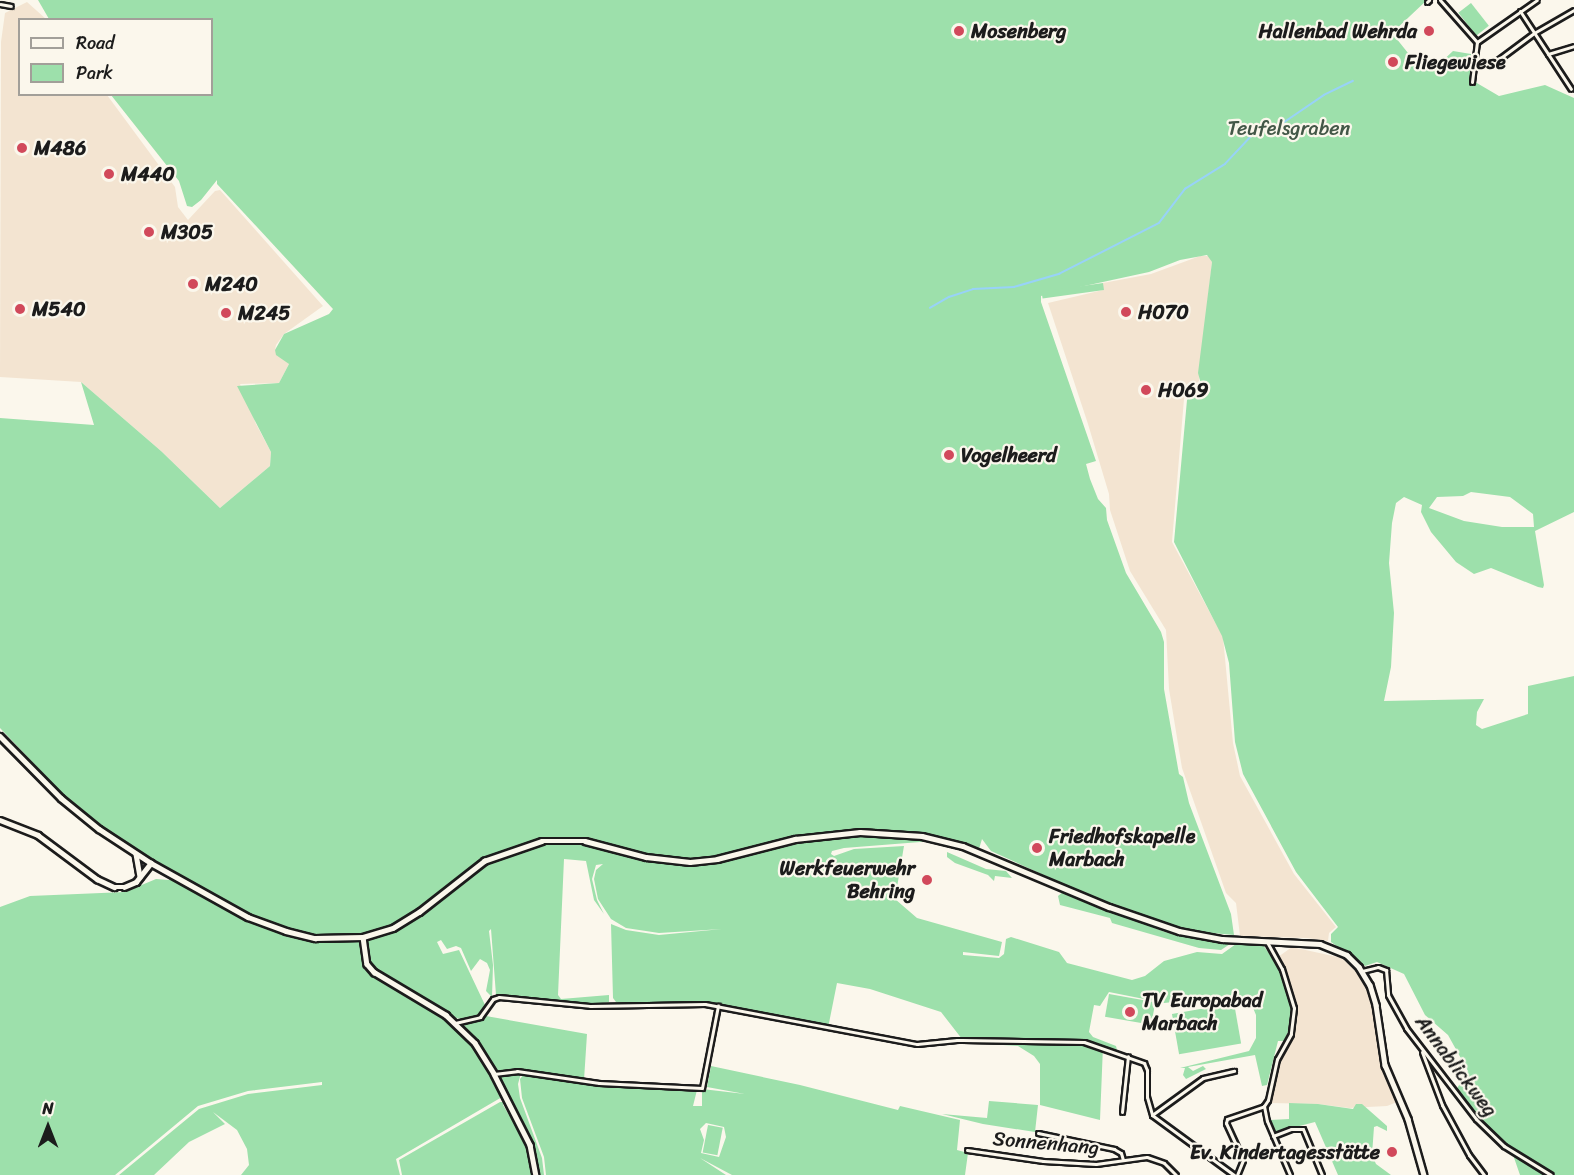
<!DOCTYPE html>
<html>
<head>
<meta charset="utf-8">
<style>
	body { margin:0 }
	#map { position:relative; width:1574px; height:1175px; overflow:hidden; background:#fbf7ec; font-family:Sriracha,sans-serif }
	div>[style] { position:absolute }
	[style*='--x'] { left:calc(var(--x)*1px); top:calc(var(--y)*1px); width:calc(var(--w)*1px); rotate:calc(var(--a)*1deg) }
	.built>* { inset:0; background:#f3e4d1 }
	.green>* { inset:0; background:#9de0ab; transform-origin:0 0 }
	.stream>* { height:1.5px; margin:-0.75px; padding:0 0.75px; transform-origin:0.75px; border-radius:0.75px; background:#98d2f8 }
	.roads { filter:drop-shadow(2px 0 #1c1c1c) drop-shadow(-2px 0 #1c1c1c) drop-shadow(0 2px #1c1c1c) drop-shadow(0 -2px #1c1c1c) }
	.street>* { height:3px; margin:-1.5px; padding:0 1.5px; transform-origin:1.5px; border-radius:1.5px; background:#fbf7ec }
	.secondary>* { height:4.5px; margin:-2.25px; padding:0 2.25px; transform-origin:2.25px; border-radius:2.25px; background:#fbf7ec }
	.dots>* { width:16px; height:16px; translate:-50% -50%; box-sizing:border-box; border:3px solid #fbf7ec; border-radius:50% }
	span { translate:-50% -50%; white-space:nowrap; text-align:center; line-height:1.15; -webkit-text-stroke:4.5px #fbf7ec; paint-order:stroke }
	.poi-label { font-size:20px; color:#1c1c1c; font-weight:700 }
	.left { translate:0 -50%; text-align:left }
	.right { translate:-100% -50%; text-align:right }
	.park-label { font-size:20px; color:#435747 }
	.street-label { font-size:20px; color:#1c1c1c }
	.legend { position:absolute; left:18px; top:18px; width:195px; height:78px; box-sizing:border-box; background:#fbf7ec; border:2px solid #a29f99; margin:0; padding:8px 10px; list-style:none; font-size:18px; color:#1c1c1c }
	.legend li { display:flex; align-items:center; gap:12px; height:30px }
	.legend b { width:30px; border:2px solid #a29f99 }
	.north { position:absolute; left:18px; top:1097px; width:60px; height:60px; -webkit-text-stroke:4px #fbf7ec; paint-order:stroke; rotate:0deg; font-size:16px; font-weight:700; line-height:24px; text-align:center; color:#1c1c1c }
	.north::after { content:''; display:block; margin:auto; width:21px; height:27px; background:#1c1c1c; clip-path:polygon(50% 0,100% 100%,50% 72%,0 100%) }
</style>
</head>
<body>
<div id="map">
	<div class="built">
		<div style="clip-path:polygon(27px 2px,46px 19px,20px 20px,20px 94px,107px 95px,175px 187px,178px 207px,188px 220px,215px 191px,220px 190px,323px 306px,284px 334px,276px 345px,275px 350px,289px 364px,279px 383px,240px 384px,256px 424px,271px 452px,270px 466px,220px 508px,161px 451px,81px 382px,0 377px,1px 42px,5px 13px)"></div>
		<div style="clip-path:polygon(1200px 256px,1210px 256px,1212px 262px,1199px 381px,1184px 399px,1172px 542px,1223px 637px,1233px 743px,1240px 776px,1294px 874px,1336px 927px,1329px 933px,1328px 941px,1307px 938px,1240px 936px,1236px 903px,1226px 893px,1182px 768px,1169px 689px,1166px 630px,1130px 571px,1110px 510px,1109px 494px,1088px 424px,1049px 306px,1048px 303px,1103px 290px,1103px 283px,1151px 274px)"></div>
		<div style="clip-path:polygon(1292px 947px,1342px 958px,1361px 977px,1371px 994px,1382px 1065px,1397px 1102px,1387px 1106px,1349px 1108px,1318px 1104px,1269px 1103px,1280px 1060px,1297px 1024px,1297px 1009px,1285px 968px,1278px 957px)"></div>
	</div>
	<div class="green">
		<div style="clip-path:polygon(evenodd,38px 0,1427px 0,1392px 33px,1416px 63px,1437px 66px,1453px 51px,1471px 54px,1470px 79px,1499px 96px,1545px 85px,1574px 98px,1574px 512px,1535px 531px,1544px 585px,1543px 588px,1538px 587px,1491px 568px,1474px 574px,1456px 562px,1431px 532px,1421px 512px,1422px 505px,1404px 497px,1396px 503px,1392px 523px,1389px 563px,1394px 613px,1391px 667px,1384px 701px,1484px 699px,1477px 712px,1476px 725px,1482px 729px,1528px 714px,1528px 686px,1574px 676px,1574px 1175px,1520px 1175px,1511px 1149px,1489px 1131px,1456px 1090px,1468px 1071px,1448px 1035px,1425px 1015px,1404px 974px,1377px 962px,1365px 966px,1331px 942px,1331px 934px,1338px 927px,1296px 872px,1243px 774px,1235px 742px,1229px 663px,1222px 636px,1174px 542px,1187px 400px,1201px 384px,1198px 373px,1212px 262px,1207px 255px,1180px 260px,1149px 272px,1052px 293px,1041px 296px,1041px 302px,1096px 461px,1086px 464px,1090px 479px,1098px 499px,1106px 508px,1107px 520px,1126px 573px,1161px 632px,1164px 642px,1164px 689px,1179px 774px,1183px 777px,1189px 803px,1231px 914px,1234px 935px,1179px 930px,1125px 912px,991px 851px,982px 839px,979px 849px,921px 835px,921px 839px,933px 841px,844px 848px,832px 851px,831px 854px,834px 856px,854px 849px,904px 846px,895px 899px,917px 918px,1002px 942px,999px 956px,963px 952px,963px 955px,999px 958px,1004px 954px,1006px 939px,1011px 937px,1059px 952px,1067px 963px,1132px 980px,1145px 976px,1164px 961px,1197px 952px,1222px 954px,1236px 944px,1263px 945px,1281px 970px,1292px 1008px,1288px 1032px,1284px 1041px,1278px 1041px,1267px 1085px,1262px 1086px,1255px 1055px,1188px 1067px,1193px 1071px,1203px 1066px,1206px 1069px,1186px 1079px,1183px 1075px,1185px 1068px,1180px 1068px,1249px 1051px,1256px 1038px,1256px 1015px,1251px 1003px,1245px 998px,1230px 996px,1164px 1003px,1109px 992px,1100px 1006px,1094px 1005px,1089px 1032px,1093px 1037px,1116px 1046px,1117px 1050px,1103px 1046px,1100px 1120px,1040px 1105px,1040px 1064px,1034px 1056px,1018px 1046px,988px 1044px,988px 1042px,1036px 1043px,962px 1039px,941px 1012px,870px 989px,837px 983px,828px 1028px,718px 1004px,616px 1002px,613px 998px,611px 924px,626px 930px,659px 935px,722px 929px,659px 933px,626px 928px,611px 919px,598px 899px,594px 879px,596px 870px,603px 864px,596px 865px,592px 879px,597px 900px,604px 914px,594px 900px,586px 861px,564px 859px,558px 995px,561px 999px,609px 995px,609px 1002px,590px 1005px,496px 995px,491px 929px,489px 931px,493px 965px,492px 997px,486px 991px,490px 970px,487px 963px,480px 959px,471px 971px,461px 948px,456px 946px,447px 949px,441px 940px,437px 942px,443px 954px,459px 950px,485px 1005px,480px 1014px,461px 1019px,452px 1017px,388px 979px,384px 981px,454px 1025px,483px 1060px,502px 1097px,396px 1159px,400px 1175px,241px 1175px,249px 1165px,247px 1149px,237px 1130px,213px 1112px,225px 1124px,189px 1142px,154px 1175px,119px 1175px,199px 1109px,248px 1094px,322px 1085px,322px 1082px,248px 1091px,198px 1106px,115px 1175px,0 1175px,0 907px,30px 896px,125px 892px,156px 879px,169px 880px,174px 871px,150px 859px,99px 824px,62px 793px,0 728px,0 418px,94px 425px,81px 382px,161px 451px,220px 508px,270px 466px,271px 452px,237px 386px,279px 383px,289px 364px,276px 355px,275px 350px,284px 334px,329px 314px,333px 309px,217px 184px,217px 180px,201px 200px,192px 207px,187px 206px,179px 181px,111px 95px,212px 94px,212px 20px,49px 19px,38px 0,1471px 492px,1510px 497px,1533px 514px,1534px 527px,1502px 527px,1464px 521px,1429px 508px,1437px 497px,1463px 496px,1471px 492px)"></div>
		<div style="left:1471px;top:3px;width:29px;height:16px;rotate:52deg"></div>
		<div style="left:1103px;top:283px;width:7px;height:62px;rotate:82deg"></div>
		<div style="clip-path:polygon(947px 852px,986px 869px,1006px 871px,1012px 878px,995px 876px,994px 881px,988px 875px,955px 863px,947px 857px)"></div>
		<div style="clip-path:polygon(1063px 892px,1165px 932px,1230px 944px,1221px 950px,1199px 948px,1112px 923px,1110px 918px,1060px 905px,1058px 896px)"></div>
		<div style="left:1109px;top:994px;width:47px;height:23px;rotate:10deg"></div>
		<div style="left:1234px;top:1003px;width:41px;height:63px;rotate:80deg"></div>
		<div style="clip-path:polygon(486px 1016px,587px 1034px,584px 1080px,517px 1070px,495px 1072px,487px 1055px,463px 1024px)"></div>
		<div style="clip-path:polygon(evenodd,711px 1066px,800px 1085px,898px 1110px,900px 1106px,960px 1120px,957px 1150px,968px 1153px,965px 1175px,732px 1175px,700px 1158px,726px 1175px,546px 1175px,544px 1157px,522px 1098px,520px 1079px,524px 1074px,585px 1083px,693px 1089px,697px 1090px,693px 1106px,702px 1106px,702px 1089px,745px 1094px,707px 1087px,711px 1066px,706px 1123px,724px 1127px,726px 1137px,719px 1157px,701px 1153px,704px 1140px,700px 1129px,706px 1123px)"></div>
		<div style="clip-path:polygon(509px 1072px,521px 1073px,518px 1084px,520px 1098px,542px 1158px,544px 1175px,539px 1175px,535px 1149px,498px 1074px)"></div>
		<div style="clip-path:polygon(989px 1101px,1038px 1105px,1035px 1132px,983px 1124px,942px 1114px,987px 1118px)"></div>
		<div style="clip-path:polygon(500px 1102px,505px 1102px,503px 1105px,524px 1140px,530px 1154px,534px 1175px,402px 1175px,399px 1160px)"></div>
		<div style="clip-path:polygon(1289px 1103px,1318px 1104px,1353px 1109px,1356px 1104px,1362px 1104px,1387px 1126px,1387px 1131px,1377px 1126px,1374px 1127px,1372px 1155px,1376px 1164px,1391px 1175px,1338px 1175px,1315px 1122px,1276px 1132px,1269px 1120px,1289px 1119px)"></div>
		<div style="left:708px;top:1125px;width:15px;height:28px;rotate:11deg"></div>
	</div>
	<div class="stream">
		<div style="--x:1258;--y:129;--w:22;--a:-10"></div>
		<div style="--x:1280;--y:125;--w:53;--a:-34.3"></div>
		<div style="--x:1324;--y:95;--w:32;--a:-26"></div>
		<div style="--x:930;--y:308;--w:22;--a:-30"></div>
		<div style="--x:949;--y:297;--w:25;--a:-18"></div>
		<div style="--x:973;--y:289;--w:41;--a:-2.8"></div>
		<div style="--x:1014;--y:287;--w:47;--a:-16.1"></div>
		<div style="--x:1059;--y:274;--w:112;--a:-27"></div>
		<div style="--x:1159;--y:223;--w:43;--a:-52.6"></div>
		<div style="--x:1185;--y:189;--w:47;--a:-32"></div>
		<div style="--x:1225;--y:164;--w:44;--a:-46.8"></div>
	</div>
	<div class="roads">
		<div class="street">
			<div style="--x:1440;--y:0;--w:56;--a:48.6"></div>
			<div style="--x:1477;--y:42;--w:73;--a:-35"></div>
			<div style="--x:1427;--y:2;--w:3;--a:-45"></div>
			<div style="--x:0;--y:4;--w:11;--a:10"></div>
			<div style="--x:1520;--y:11;--w:93;--a:56.8"></div>
			<div style="--x:1548;--y:54;--w:27;--a:-17"></div>
			<div style="--x:1495;--y:62;--w:49;--a:-36.6"></div>
			<div style="--x:1534;--y:33;--w:46;--a:-29.9"></div>
			<div style="--x:1472;--y:82;--w:40;--a:-82.9"></div>
			<div style="--x:1267;--y:942;--w:31;--a:61"></div>
			<div style="--x:1282;--y:969;--w:41;--a:72.9"></div>
			<div style="--x:1294;--y:1008;--w:26;--a:97"></div>
			<div style="--x:1291;--y:1034;--w:29;--a:119"></div>
			<div style="--x:1277;--y:1059;--w:42;--a:102.4"></div>
			<div style="--x:1268;--y:1100;--w:7;--a:124"></div>
			<div style="--x:1264;--y:1106;--w:15;--a:79"></div>
			<div style="--x:1267;--y:1121;--w:59;--a:66.9"></div>
			<div style="--x:1362;--y:971;--w:16;--a:-14"></div>
			<div style="--x:1378;--y:967;--w:9;--a:21"></div>
			<div style="--x:1386;--y:970;--w:25;--a:85"></div>
			<div style="--x:1388;--y:995;--w:38;--a:61"></div>
			<div style="--x:1406;--y:1028;--w:115;--a:52.4"></div>
			<div style="--x:1476;--y:1119;--w:39;--a:44"></div>
			<div style="--x:1504;--y:1146;--w:55;--a:31.7"></div>
			<div style="--x:455;--y:1023;--w:26;--a:-13"></div>
			<div style="--x:480;--y:1017;--w:22;--a:-54"></div>
			<div style="--x:493;--y:999;--w:6;--a:-18"></div>
			<div style="--x:499;--y:997;--w:91;--a:5.6"></div>
			<div style="--x:590;--y:1006;--w:115;--a:-1"></div>
			<div style="--x:705;--y:1004;--w:216;--a:10.7"></div>
			<div style="--x:917;--y:1044;--w:40;--a:-5.7"></div>
			<div style="--x:957;--y:1040;--w:127;--a:0.9"></div>
			<div style="--x:1084;--y:1042;--w:64;--a:19.3"></div>
			<div style="--x:1144;--y:1063;--w:8;--a:67"></div>
			<div style="--x:1147;--y:1070;--w:27;--a:90"></div>
			<div style="--x:1147;--y:1097;--w:19;--a:74"></div>
			<div style="--x:1152;--y:1115;--w:102;--a:36.2"></div>
			<div style="--x:1422;--y:1052;--w:57;--a:69.3"></div>
			<div style="--x:1442;--y:1105;--w:57;--a:61.6"></div>
			<div style="--x:1469;--y:1155;--w:25;--a:53"></div>
			<div style="--x:494;--y:1074;--w:23;--a:-7"></div>
			<div style="--x:517;--y:1071;--w:83;--a:8.3"></div>
			<div style="--x:599;--y:1083;--w:103;--a:2.8"></div>
			<div style="--x:702;--y:1088;--w:84;--a:-79"></div>
			<div style="--x:1122;--y:1112;--w:56;--a:-83.9"></div>
			<div style="--x:1152;--y:1115;--w:63;--a:-36"></div>
			<div style="--x:1203;--y:1078;--w:32;--a:-13"></div>
			<div style="--x:1038;--y:1133;--w:78;--a:11.9"></div>
			<div style="--x:1114;--y:1149;--w:8;--a:30"></div>
			<div style="--x:1121;--y:1153;--w:7;--a:74"></div>
			<div style="--x:1273;--y:1136;--w:19;--a:-21"></div>
			<div style="--x:1291;--y:1129;--w:12;--a:0"></div>
			<div style="--x:1303;--y:1129;--w:50;--a:67.6"></div>
			<div style="--x:967;--y:1150;--w:77;--a:8.2"></div>
			<div style="--x:1043;--y:1161;--w:53;--a:3.2"></div>
			<div style="--x:1096;--y:1164;--w:51;--a:-7.8"></div>
			<div style="--x:1147;--y:1157;--w:18;--a:19"></div>
			<div style="--x:1164;--y:1163;--w:17;--a:45"></div>
			<div style="--x:1237;--y:1175;--w:16;--a:-68"></div>
			<div style="--x:1243;--y:1160;--w:41;--a:-114.7"></div>
			<div style="--x:1226;--y:1123;--w:4;--a:-76"></div>
			<div style="--x:1227;--y:1119;--w:39;--a:-19"></div>
		</div>
		<div class="secondary">
			<div style="--x:0;--y:736;--w:87;--a:45.5"></div>
			<div style="--x:61;--y:798;--w:49;--a:39.2"></div>
			<div style="--x:99;--y:829;--w:62;--a:33.2"></div>
			<div style="--x:151;--y:863;--w:111;--a:29.1"></div>
			<div style="--x:248;--y:917;--w:40;--a:20.2"></div>
			<div style="--x:286;--y:931;--w:30;--a:14"></div>
			<div style="--x:315;--y:938;--w:48;--a:-1.2"></div>
			<div style="--x:363;--y:937;--w:31;--a:-17"></div>
			<div style="--x:393;--y:928;--w:31;--a:-32"></div>
			<div style="--x:419;--y:912;--w:83;--a:-38.1"></div>
			<div style="--x:484;--y:861;--w:61;--a:-19"></div>
			<div style="--x:542;--y:841;--w:43;--a:0"></div>
			<div style="--x:585;--y:841;--w:63;--a:14.7"></div>
			<div style="--x:646;--y:857;--w:44;--a:6.5"></div>
			<div style="--x:690;--y:862;--w:27;--a:-6"></div>
			<div style="--x:717;--y:859;--w:81;--a:-14.4"></div>
			<div style="--x:795;--y:839;--w:65;--a:-6.1"></div>
			<div style="--x:860;--y:832;--w:62;--a:3.7"></div>
			<div style="--x:922;--y:836;--w:42;--a:13.7"></div>
			<div style="--x:963;--y:846;--w:158;--a:22.7"></div>
			<div style="--x:1109;--y:907;--w:74;--a:18.9"></div>
			<div style="--x:1179;--y:931;--w:44;--a:10.5"></div>
			<div style="--x:1222;--y:939;--w:98;--a:2.9"></div>
			<div style="--x:1320;--y:944;--w:29;--a:22"></div>
			<div style="--x:1347;--y:955;--w:17;--a:45"></div>
			<div style="--x:1359;--y:967;--w:21;--a:59"></div>
			<div style="--x:1370;--y:985;--w:21;--a:73"></div>
			<div style="--x:1376;--y:1005;--w:61;--a:81.5"></div>
			<div style="--x:1385;--y:1065;--w:59;--a:66.9"></div>
			<div style="--x:1408;--y:1119;--w:58;--a:74.1"></div>
			<div style="--x:0;--y:820;--w:41;--a:21.5"></div>
			<div style="--x:38;--y:835;--w:74;--a:36.7"></div>
			<div style="--x:97;--y:879;--w:19;--a:25"></div>
			<div style="--x:114;--y:887;--w:10;--a:0"></div>
			<div style="--x:124;--y:887;--w:13;--a:-23"></div>
			<div style="--x:136;--y:882;--w:24;--a:-52"></div>
			<div style="--x:136;--y:854;--w:23;--a:80"></div>
			<div style="--x:363;--y:937;--w:27;--a:82"></div>
			<div style="--x:367;--y:964;--w:11;--a:49"></div>
			<div style="--x:374;--y:972;--w:84;--a:30.8"></div>
			<div style="--x:446;--y:1015;--w:40;--a:44"></div>
			<div style="--x:475;--y:1043;--w:36;--a:58"></div>
			<div style="--x:494;--y:1074;--w:80;--a:63.1"></div>
			<div style="--x:530;--y:1145;--w:31;--a:79"></div>
		</div>
	</div>
	<div class="dots">
		<div style="left:959px;top:31px;background:#d1495b"></div>
		<div style="left:1429px;top:31px;background:#d1495b"></div>
		<div style="left:1393px;top:62px;background:#d1495b"></div>
		<div style="left:22px;top:148px;background:#d1495b"></div>
		<div style="left:109px;top:174px;background:#d1495b"></div>
		<div style="left:149px;top:232px;background:#d1495b"></div>
		<div style="left:193px;top:284px;background:#d1495b"></div>
		<div style="left:20px;top:309px;background:#d1495b"></div>
		<div style="left:1126px;top:312px;background:#d1495b"></div>
		<div style="left:226px;top:313px;background:#d1495b"></div>
		<div style="left:1146px;top:390px;background:#d1495b"></div>
		<div style="left:949px;top:455px;background:#d1495b"></div>
		<div style="left:1037px;top:848px;background:#d1495b"></div>
		<div style="left:927px;top:880px;background:#d1495b"></div>
		<div style="left:1130px;top:1012px;background:#d1495b"></div>
		<div style="left:1392px;top:1152px;background:#d1495b"></div>
	</div>
	<div class="poi-label">
		<span class="left" style="left:971px;top:31px">Mosenberg</span>
		<span class="right" style="left:1417px;top:31px">Hallenbad Wehrda</span>
		<span class="left" style="left:1405px;top:62px">Fliegewiese</span>
		<span class="left" style="left:34px;top:148px">M486</span>
		<span class="left" style="left:121px;top:174px">M440</span>
		<span class="left" style="left:161px;top:232px">M305</span>
		<span class="left" style="left:205px;top:284px">M240</span>
		<span class="left" style="left:32px;top:309px">M540</span>
		<span class="left" style="left:1138px;top:312px">H070</span>
		<span class="left" style="left:238px;top:313px">M245</span>
		<span class="left" style="left:1158px;top:390px">H069</span>
		<span class="left" style="left:961px;top:455px">Vogelheerd</span>
		<span class="left" style="left:1049px;top:848px">Friedhofskapelle<br>Marbach</span>
		<span class="right" style="left:915px;top:880px">Werkfeuerwehr<br>Behring</span>
		<span class="left" style="left:1142px;top:1012px">TV Europabad<br>Marbach</span>
		<span class="right" style="left:1380px;top:1152px">Ev. Kindertagesstätte</span>
	</div>
	<div class="park-label">
		<span style="left:1289px;top:128px">Teufelsgraben</span>
	</div>
	<div class="street-label">
		<span style="left:1456px;top:1066px;rotate:53deg">Annablickweg</span>
		<span style="left:1046px;top:1143px;rotate:5deg">Sonnenhang</span>
	</div>
	<ul class="legend">
	<li><b style="height:8px;background:#fbf7ec"></b>Road</li>
	<li><b style="height:16px;background:#9de0ab"></b>Park</li>
	</ul>
	<div class="north">N</div>
</div>
</body>
</html>
